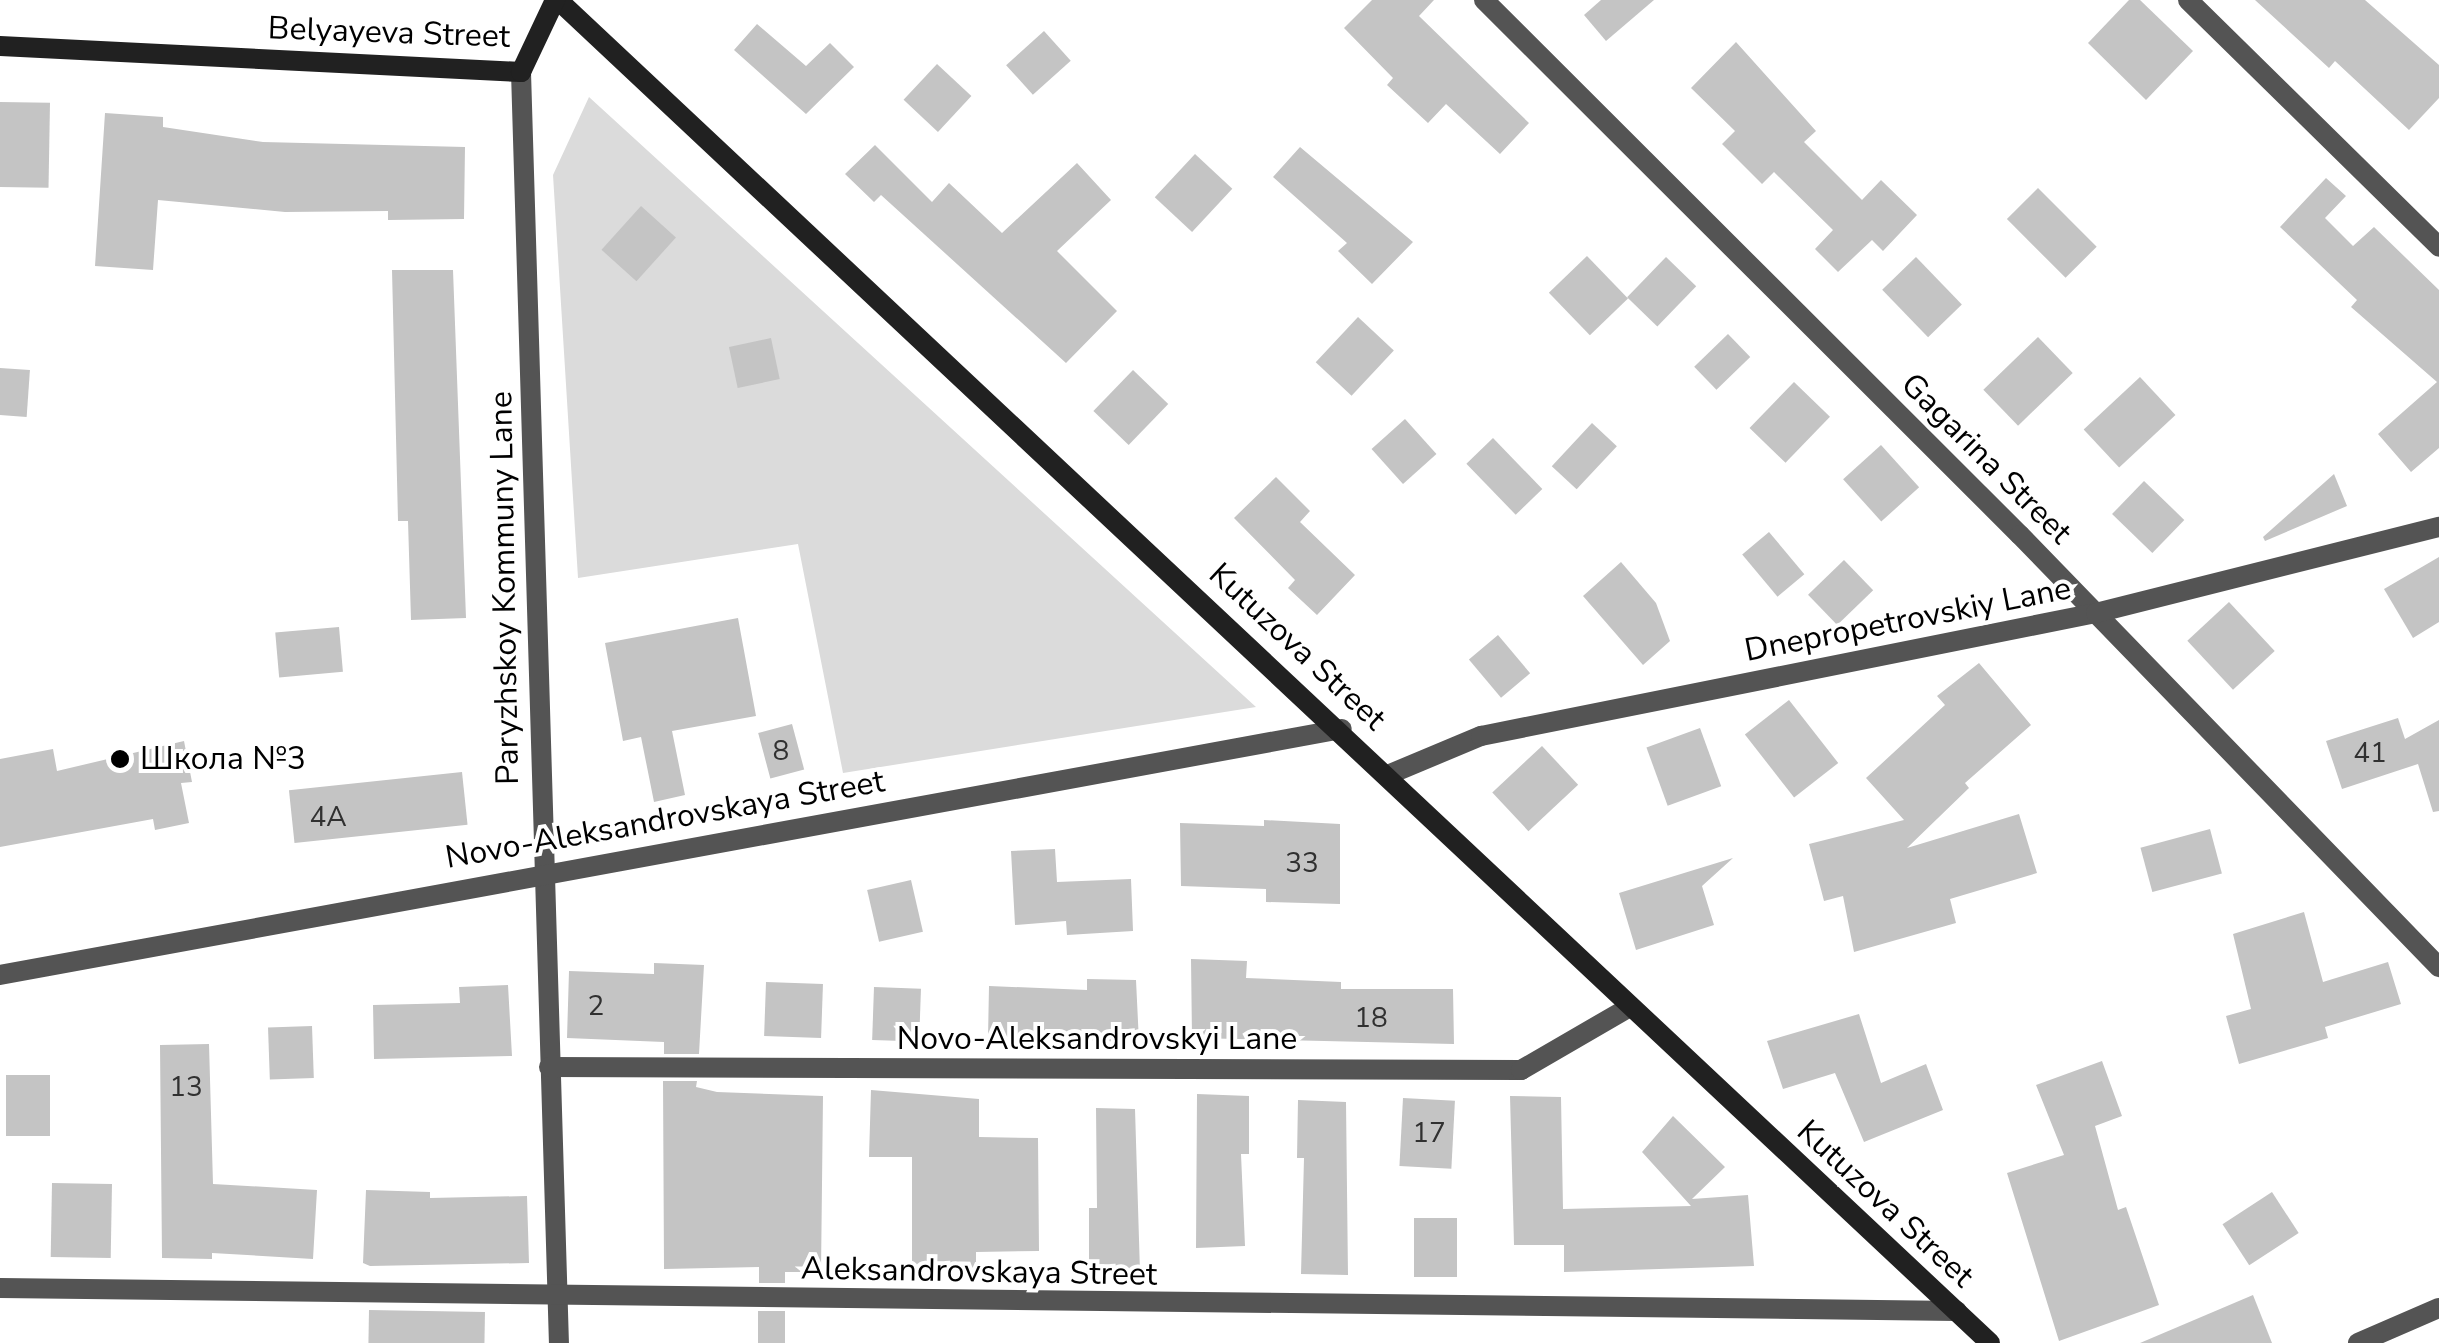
<!DOCTYPE html>
<html>
<head>
<meta charset="utf-8">
<style>
	body { margin:0 }
	#map { position:relative; width:2439px; height:1343px; overflow:hidden; background:#fff; font-family:"Nunito Sans",sans-serif }
	div>[style] { position:absolute }
	[style*='--x'] { left:calc(var(--x)*1px); top:calc(var(--y)*1px); width:calc(var(--w)*1px); rotate:calc(var(--a)*1deg) }
	.green>* { inset:0; background:#dbdbdb }
	.building>* { inset:0; background:#c4c4c4; transform-origin:0 0 }
	.minor>* { height:20px; margin:-10px; padding:0 10px; transform-origin:10px; border-radius:10px; background:#545454 }
	.secondary>* { height:20px; margin:-10px; padding:0 10px; transform-origin:10px; border-radius:10px; background:#212121 }
	.dots>* { width:28px; height:28px; translate:-50% -50%; box-sizing:border-box; border:5px solid #fff; border-radius:50% }
	span { translate:-50% -50%; white-space:nowrap; text-align:center; line-height:1.15; -webkit-text-stroke:8px #fff; paint-order:stroke }
	.number-label { font-size:28px; color:#313131 }
	.number-label span { -webkit-text-stroke-width:0 }
	.street-label { font-size:32px; color:#000 }
	.poi-label { font-size:32px; color:#000 }
	.left { translate:0 -50%; text-align:left }
</style>
</head>
<body>
<div id="map">
	<div class="green">
		<div style="clip-path:polygon(589px 97px,1256px 707px,843px 773px,798px 544px,578px 578px,553px 175px)"></div>
	</div>
	<div class="building">
		<div style="clip-path:polygon(1372px 0,1434px 0,1419px 16px,1529px 123px,1500px 154px,1446px 104px,1428px 123px,1387px 85px,1393px 78px,1344px 28px)"></div>
		<div style="clip-path:polygon(1601px 0,1654px 0,1606px 41px,1584px 15px)"></div>
		<div style="clip-path:polygon(2129px 0,2140px 0,2193px 51px,2146px 100px,2088px 43px)"></div>
		<div style="clip-path:polygon(2255px 0,2365px 0,2439px 65px,2439px 98px,2409px 130px,2335px 61px,2329px 68px)"></div>
		<div style="clip-path:polygon(757px 24px,806px 66px,830px 43px,854px 67px,806px 114px,734px 50px)"></div>
		<div style="left:1044px;top:31px;width:40px;height:51px;rotate:48deg"></div>
		<div style="clip-path:polygon(1736px 42px,1816px 131px,1804px 142px,1862px 200px,1881px 180px,1917px 215px,1883px 251px,1872px 240px,1838px 272px,1815px 249px,1833px 230px,1774px 172px,1762px 184px,1722px 144px,1735px 131px,1691px 88px)"></div>
		<div style="left:937px;top:64px;width:47px;height:49px;rotate:43deg"></div>
		<div style="left:0;top:102px;width:50px;height:85px;rotate:1deg"></div>
		<div style="clip-path:polygon(105px 113px,163px 117px,163px 127px,263px 142px,465px 147px,464px 219px,388px 220px,388px 211px,285px 212px,158px 200px,153px 270px,95px 266px)"></div>
		<div style="clip-path:polygon(875px 145px,932px 202px,949px 183px,1002px 233px,1077px 163px,1111px 200px,1057px 251px,1117px 311px,1066px 363px,881px 195px,874px 202px,845px 174px)"></div>
		<div style="clip-path:polygon(1300px 147px,1413px 242px,1372px 284px,1338px 251px,1347px 243px,1273px 177px)"></div>
		<div style="left:1195px;top:154px;width:51px;height:59px;rotate:43deg"></div>
		<div style="clip-path:polygon(2326px 178px,2346px 196px,2325px 218px,2353px 246px,2374px 227px,2439px 290px,2439px 448px,2411px 472px,2378px 434px,2437px 382px,2351px 307px,2357px 300px,2280px 227px)"></div>
		<div style="left:2038px;top:188px;width:83px;height:44px;rotate:45deg"></div>
		<div style="left:641px;top:206px;width:47px;height:59px;rotate:42deg"></div>
		<div style="left:1587px;top:256px;width:59px;height:53px;rotate:46deg"></div>
		<div style="left:1666px;top:257px;width:42px;height:56px;rotate:44deg"></div>
		<div style="left:1916px;top:257px;width:66px;height:47px;rotate:46deg"></div>
		<div style="clip-path:polygon(392px 270px,453px 270px,466px 618px,411px 620px,408px 521px,398px 521px)"></div>
		<div style="left:1358px;top:317px;width:49px;height:62px;rotate:43deg"></div>
		<div style="left:1728px;top:334px;width:32px;height:47px;rotate:46deg"></div>
		<div style="left:2038px;top:337px;width:50px;height:76px;rotate:46deg"></div>
		<div style="left:771px;top:338px;width:42px;height:43px;rotate:78deg"></div>
		<div style="left:0;top:368px;width:30px;height:47px;rotate:4deg"></div>
		<div style="left:1133px;top:370px;width:49px;height:57px;rotate:44deg"></div>
		<div style="left:2140px;top:377px;width:52px;height:77px;rotate:47deg"></div>
		<div style="left:1794px;top:382px;width:50px;height:64px;rotate:44deg"></div>
		<div style="left:1405px;top:419px;width:47px;height:45px;rotate:48deg"></div>
		<div style="left:1592px;top:423px;width:34px;height:59px;rotate:43deg"></div>
		<div style="left:1493px;top:438px;width:71px;height:37px;rotate:46deg"></div>
		<div style="left:1881px;top:445px;width:57px;height:51px;rotate:48deg"></div>
		<div style="clip-path:polygon(2334px 474px,2347px 506px,2265px 541px,2263px 537px)"></div>
		<div style="clip-path:polygon(1276px 477px,1310px 511px,1300px 522px,1355px 575px,1317px 615px,1288px 588px,1295px 580px,1234px 518px)"></div>
		<div style="left:2144px;top:481px;width:56px;height:46px;rotate:44deg"></div>
		<div style="left:1769px;top:532px;width:55px;height:35px;rotate:50deg"></div>
		<div style="clip-path:polygon(2439px 557px,2439px 622px,2413px 638px,2384px 589px)"></div>
		<div style="left:1844px;top:560px;width:42px;height:50px;rotate:46deg"></div>
		<div style="clip-path:polygon(1621px 562px,1656px 603px,1670px 641px,1643px 665px,1583px 596px)"></div>
		<div style="left:2229px;top:602px;width:67px;height:57px;rotate:47deg"></div>
		<div style="clip-path:polygon(738px 618px,756px 716px,672px 731px,685px 795px,654px 802px,641px 737px,623px 741px,605px 643px)"></div>
		<div style="left:339px;top:627px;width:45px;height:64px;rotate:85deg"></div>
		<div style="left:1498px;top:635px;width:50px;height:38px;rotate:50deg"></div>
		<div style="clip-path:polygon(1979px 663px,2031px 725px,1965px 783px,1969px 788px,1907px 848px,2019px 814px,2037px 873px,1950px 899px,1956px 923px,1854px 952px,1843px 896px,1824px 901px,1809px 844px,1904px 820px,1866px 778px,1945px 705px,1937px 696px)"></div>
		<div style="left:1789px;top:700px;width:80px;height:56px;rotate:52deg"></div>
		<div style="clip-path:polygon(2398px 718px,2405px 739px,2439px 720px,2439px 811px,2433px 812px,2418px 764px,2342px 789px,2326px 741px)"></div>
		<div style="left:792px;top:724px;width:47px;height:35px;rotate:75deg"></div>
		<div style="left:1700px;top:728px;width:62px;height:57px;rotate:70deg"></div>
		<div style="clip-path:polygon(184px 741px,192px 782px,181px 783px,189px 823px,155px 830px,153px 819px,0 847px,0 759px,53px 749px,57px 771px)"></div>
		<div style="left:1542px;top:746px;width:53px;height:68px;rotate:47deg"></div>
		<div style="left:462px;top:772px;width:53px;height:174px;rotate:84deg"></div>
		<div style="clip-path:polygon(1264px 820px,1340px 824px,1340px 904px,1266px 902px,1266px 889px,1181px 886px,1180px 823px,1264px 826px)"></div>
		<div style="left:2210px;top:829px;width:46px;height:72px;rotate:75deg"></div>
		<div style="clip-path:polygon(1055px 849px,1057px 882px,1131px 879px,1133px 931px,1067px 935px,1066px 921px,1015px 925px,1011px 851px)"></div>
		<div style="clip-path:polygon(1733px 858px,1702px 886px,1714px 925px,1636px 950px,1619px 893px)"></div>
		<div style="left:911px;top:880px;width:53px;height:45px;rotate:77deg"></div>
		<div style="clip-path:polygon(2304px 912px,2323px 982px,2388px 962px,2401px 1004px,2325px 1027px,2328px 1038px,2239px 1064px,2226px 1016px,2251px 1009px,2233px 934px)"></div>
		<div style="clip-path:polygon(1191px 959px,1247px 961px,1246px 978px,1341px 982px,1341px 989px,1453px 989px,1454px 1044px,1192px 1038px)"></div>
		<div style="clip-path:polygon(654px 963px,704px 965px,699px 1054px,664px 1054px,664px 1042px,567px 1038px,569px 971px,654px 974px)"></div>
		<div style="clip-path:polygon(1087px 979px,1136px 980px,1139px 1042px,988px 1038px,989px 986px,1087px 990px)"></div>
		<div style="left:766px;top:982px;width:57px;height:54px;rotate:2deg"></div>
		<div style="clip-path:polygon(508px 985px,512px 1056px,374px 1059px,373px 1005px,460px 1003px,459px 987px)"></div>
		<div style="left:874px;top:987px;width:47px;height:53px;rotate:2deg"></div>
		<div style="clip-path:polygon(1859px 1014px,1881px 1083px,1926px 1064px,1943px 1110px,1864px 1142px,1835px 1073px,1783px 1089px,1767px 1041px)"></div>
		<div style="left:312px;top:1026px;width:52px;height:44px;rotate:88deg"></div>
		<div style="clip-path:polygon(209px 1044px,213px 1184px,317px 1190px,313px 1259px,212px 1253px,212px 1259px,162px 1258px,160px 1045px)"></div>
		<div style="clip-path:polygon(2102px 1061px,2122px 1116px,2095px 1126px,2118px 1210px,2126px 1207px,2159px 1305px,2059px 1341px,2007px 1173px,2064px 1155px,2036px 1085px)"></div>
		<div style="left:6px;top:1075px;width:44px;height:61px"></div>
		<div style="clip-path:polygon(663px 1081px,697px 1081px,696px 1087px,717px 1092px,823px 1096px,821px 1272px,785px 1272px,785px 1283px,759px 1283px,759px 1267px,664px 1269px)"></div>
		<div style="clip-path:polygon(871px 1090px,979px 1099px,979px 1137px,1038px 1138px,1039px 1251px,976px 1252px,976px 1269px,912px 1269px,912px 1157px,869px 1157px)"></div>
		<div style="clip-path:polygon(1197px 1094px,1249px 1096px,1249px 1154px,1241px 1154px,1245px 1246px,1196px 1248px)"></div>
		<div style="clip-path:polygon(1510px 1096px,1561px 1097px,1563px 1209px,1691px 1206px,1642px 1152px,1673px 1116px,1725px 1167px,1692px 1199px,1748px 1195px,1754px 1266px,1564px 1272px,1564px 1245px,1514px 1245px)"></div>
		<div style="left:1403px;top:1098px;width:52px;height:68px;rotate:3deg"></div>
		<div style="clip-path:polygon(1298px 1100px,1346px 1102px,1348px 1275px,1301px 1274px,1304px 1158px,1297px 1158px)"></div>
		<div style="clip-path:polygon(1096px 1108px,1135px 1109px,1140px 1272px,1089px 1272px,1089px 1208px,1097px 1208px)"></div>
		<div style="left:52px;top:1183px;width:60px;height:74px;rotate:1deg"></div>
		<div style="clip-path:polygon(366px 1190px,430px 1192px,430px 1198px,527px 1196px,529px 1263px,370px 1266px,363px 1263px)"></div>
		<div style="left:2272px;top:1192px;width:49px;height:59px;rotate:57deg"></div>
		<div style="left:1414px;top:1218px;width:43px;height:59px"></div>
		<div style="clip-path:polygon(2253px 1295px,2272px 1343px,2140px 1343px)"></div>
		<div style="left:369px;top:1310px;width:116px;height:33px;rotate:1deg"></div>
		<div style="left:758px;top:1311px;width:27px;height:32px"></div>
	</div>
	<div class="minor">
		<div style="--x:1484;--y:0;--w:757;--a:44.95"></div>
		<div style="--x:2020;--y:535;--w:602;--a:45.88"></div>
		<div style="--x:2188;--y:0;--w:352;--a:44.5"></div>
		<div style="--x:521;--y:72;--w:1272;--a:88.29"></div>
		<div style="--x:1390;--y:774;--w:99;--a:-22.7"></div>
		<div style="--x:1481;--y:736;--w:627;--a:-11.31"></div>
		<div style="--x:2096;--y:613;--w:354;--a:-14.1"></div>
		<div style="--x:0;--y:975;--w:1364;--a:-10.39"></div>
		<div style="--x:549;--y:1067;--w:972;--a:0.18"></div>
		<div style="--x:1521;--y:1070;--w:124;--a:-30.1"></div>
		<div style="--x:0;--y:1288;--w:1957;--a:0.67"></div>
		<div style="--x:2358;--y:1343;--w:88;--a:-23.4"></div>
	</div>
	<div class="secondary">
		<div style="--x:558;--y:0;--w:1963;--a:43.16"></div>
		<div style="--x:0;--y:46;--w:522;--a:2.86"></div>
		<div style="--x:521;--y:72;--w:80;--a:-64.7"></div>
	</div>
	<div class="dots">
		<div style="left:120px;top:759px;background:#000"></div>
	</div>
	<div class="number-label">
		<span style="left:781px;top:751px">8</span>
		<span style="left:2370px;top:753px">41</span>
		<span style="left:328px;top:817px">4А</span>
		<span style="left:1302px;top:863px">33</span>
		<span style="left:596px;top:1006px">2</span>
		<span style="left:1371px;top:1018px">18</span>
		<span style="left:186px;top:1087px">13</span>
		<span style="left:1429px;top:1133px">17</span>
	</div>
	<div class="street-label">
		<span style="left:389px;top:33px;rotate:2deg">Belyayeva Street</span>
		<span style="left:1986px;top:459px;rotate:45deg">Gagarina Street</span>
		<span style="left:505px;top:588px;rotate:-91deg">Paryzhskoy Kommuny Lane</span>
		<span style="left:1908px;top:620px;rotate:-11deg">Dnepropetrovskiy Lane</span>
		<span style="left:1297px;top:647px;rotate:43deg">Kutuzova Street</span>
		<span style="left:665px;top:820px;rotate:-10deg">Novo-Aleksandrovskaya Street</span>
		<span style="left:1097px;top:1039px">Novo-Aleksandrovskyi Lane</span>
		<span style="left:1885px;top:1204px;rotate:43deg">Kutuzova Street</span>
		<span style="left:979px;top:1272px;rotate:1deg">Aleksandrovskaya Street</span>
	</div>
	<div class="poi-label">
		<span class="left" style="left:140px;top:759px">Школа №3</span>
	</div>
</div>
</body>
</html>
